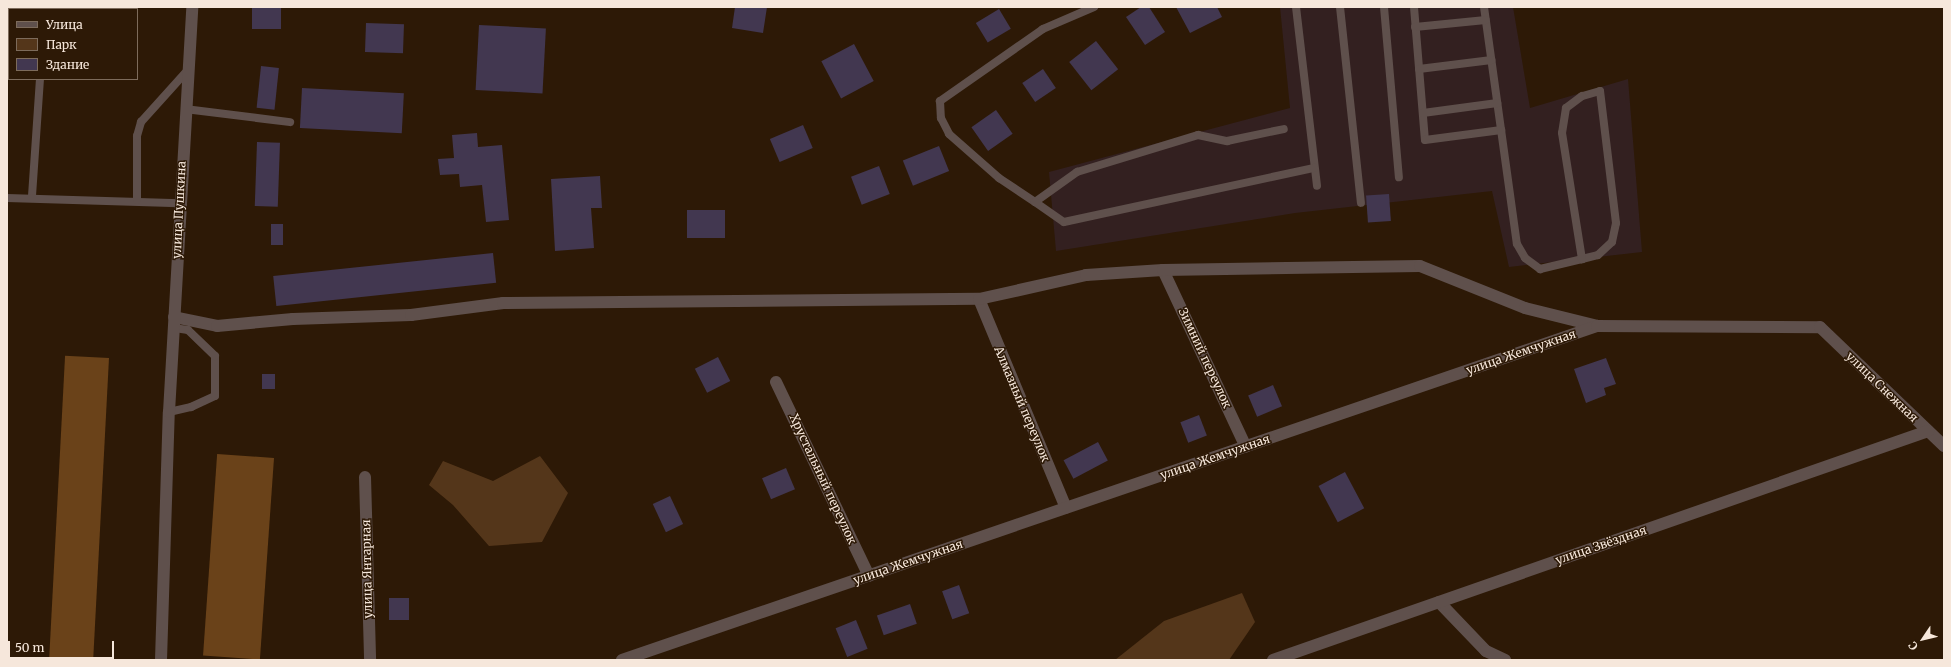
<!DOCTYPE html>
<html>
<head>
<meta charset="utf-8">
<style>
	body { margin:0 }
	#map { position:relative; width:1951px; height:667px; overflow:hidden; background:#2d1906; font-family:Merriweather,serif }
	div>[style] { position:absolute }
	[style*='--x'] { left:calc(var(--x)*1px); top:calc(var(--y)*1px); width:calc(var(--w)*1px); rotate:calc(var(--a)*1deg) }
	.industrial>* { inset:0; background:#332020 }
	.green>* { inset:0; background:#54361a }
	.forest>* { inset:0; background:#6a4219; transform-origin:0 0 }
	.building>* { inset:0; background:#423750; transform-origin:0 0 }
	.service>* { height:8px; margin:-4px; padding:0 4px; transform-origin:4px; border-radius:4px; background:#5f504c }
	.minor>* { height:12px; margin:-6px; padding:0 6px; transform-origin:6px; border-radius:6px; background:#5f504c }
	.tertiary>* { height:12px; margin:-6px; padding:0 6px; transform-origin:6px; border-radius:6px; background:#5f504c }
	span { translate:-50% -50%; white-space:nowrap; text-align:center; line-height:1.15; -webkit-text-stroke:3px #2d1906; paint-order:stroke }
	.street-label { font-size:12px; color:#f6e7db }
	.frame { position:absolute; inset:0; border:8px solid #f6e7db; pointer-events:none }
	.legend { position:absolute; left:8px; top:8px; width:130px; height:72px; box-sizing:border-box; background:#2d1906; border:1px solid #7d6b5b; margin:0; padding:5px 7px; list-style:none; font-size:12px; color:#f6e7db }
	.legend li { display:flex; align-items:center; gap:8px; height:20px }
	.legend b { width:20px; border:1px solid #7d6b5b }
	.north { position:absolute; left:1903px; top:619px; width:40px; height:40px; -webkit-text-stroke:3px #2d1906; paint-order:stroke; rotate:235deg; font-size:11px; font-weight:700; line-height:16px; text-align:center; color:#f6e7db }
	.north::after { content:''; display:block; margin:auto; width:14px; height:18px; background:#f6e7db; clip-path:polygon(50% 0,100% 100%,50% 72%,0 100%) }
	.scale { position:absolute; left:8px; top:641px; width:106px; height:18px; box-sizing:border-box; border:2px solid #f6e7db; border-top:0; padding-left:5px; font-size:12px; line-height:14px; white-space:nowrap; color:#f6e7db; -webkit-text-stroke:3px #2d1906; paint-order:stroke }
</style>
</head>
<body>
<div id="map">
	<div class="industrial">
		<div style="clip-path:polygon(1280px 7px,1513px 7px,1530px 108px,1628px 79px,1642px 252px,1509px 267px,1492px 191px,1295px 213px,1056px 251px,1049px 172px,1290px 108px)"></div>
	</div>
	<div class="green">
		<div style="clip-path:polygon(540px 456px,568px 493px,542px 542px,489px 546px,453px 505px,429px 485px,443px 461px,493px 481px)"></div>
		<div style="clip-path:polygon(1242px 593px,1255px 622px,1229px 660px,1115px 660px,1164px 621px)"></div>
	</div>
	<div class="forest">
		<div style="left:109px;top:358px;width:302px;height:44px;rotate:93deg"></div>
		<div style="left:274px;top:458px;width:202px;height:57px;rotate:94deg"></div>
	</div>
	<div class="building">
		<div style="left:252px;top:7px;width:29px;height:22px"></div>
		<div style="clip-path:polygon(735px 7px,767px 7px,763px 33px,732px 28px)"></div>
		<div style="clip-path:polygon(1141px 7px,1149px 7px,1165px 32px,1145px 45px,1126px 17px)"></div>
		<div style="clip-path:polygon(1176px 7px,1217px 7px,1222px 17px,1190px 33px)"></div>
		<div style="left:999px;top:9px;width:23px;height:27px;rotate:59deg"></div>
		<div style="left:366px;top:23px;width:38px;height:29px;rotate:2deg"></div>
		<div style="left:479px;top:25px;width:67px;height:65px;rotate:3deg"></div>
		<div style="left:1096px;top:41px;width:36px;height:34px;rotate:52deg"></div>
		<div style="left:854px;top:44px;width:42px;height:37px;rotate:62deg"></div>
		<div style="left:261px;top:66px;width:18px;height:42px;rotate:6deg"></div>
		<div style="left:1043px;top:69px;width:23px;height:25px;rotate:56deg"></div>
		<div style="left:302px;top:88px;width:102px;height:40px;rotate:3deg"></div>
		<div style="left:996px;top:110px;width:29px;height:30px;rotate:55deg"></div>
		<div style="left:803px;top:125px;width:25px;height:36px;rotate:67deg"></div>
		<div style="clip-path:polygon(477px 133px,478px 147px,502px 145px,509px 220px,486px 222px,482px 185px,460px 187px,459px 174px,440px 175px,438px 159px,454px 158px,452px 135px)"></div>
		<div style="left:257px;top:142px;width:23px;height:64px;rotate:2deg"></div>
		<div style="left:939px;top:146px;width:27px;height:39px;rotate:68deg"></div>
		<div style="left:879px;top:166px;width:30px;height:30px;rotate:69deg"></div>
		<div style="clip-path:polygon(600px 176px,602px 208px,591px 208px,594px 248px,555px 251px,551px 179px)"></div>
		<div style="left:1389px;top:194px;width:27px;height:23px;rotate:86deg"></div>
		<div style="left:687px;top:210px;width:38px;height:28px"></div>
		<div style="left:271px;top:224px;width:12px;height:21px"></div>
		<div style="left:493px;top:253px;width:30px;height:221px;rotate:84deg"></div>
		<div style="left:718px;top:357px;width:27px;height:26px;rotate:63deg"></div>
		<div style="clip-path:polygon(1606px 358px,1616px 384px,1604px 388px,1606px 395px,1586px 403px,1574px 369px)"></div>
		<div style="left:262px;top:374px;width:13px;height:15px"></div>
		<div style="left:1273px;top:385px;width:23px;height:27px;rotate:67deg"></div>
		<div style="left:1199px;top:415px;width:22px;height:20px;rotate:69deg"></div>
		<div style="left:1098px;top:442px;width:21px;height:39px;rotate:62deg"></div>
		<div style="left:786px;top:468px;width:23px;height:26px;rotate:67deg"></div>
		<div style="left:1345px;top:472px;width:41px;height:30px;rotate:62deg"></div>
		<div style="left:670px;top:496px;width:31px;height:19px;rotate:65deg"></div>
		<div style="left:959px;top:585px;width:30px;height:18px;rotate:70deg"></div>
		<div style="left:389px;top:598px;width:20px;height:22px"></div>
		<div style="left:910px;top:604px;width:21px;height:35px;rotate:71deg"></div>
		<div style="left:856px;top:620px;width:31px;height:22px;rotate:68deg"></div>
	</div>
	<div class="service">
		<div style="--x:1094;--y:7;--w:56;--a:156.7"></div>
		<div style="--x:1043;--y:29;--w:126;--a:145"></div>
		<div style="--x:940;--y:101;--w:17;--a:87"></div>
		<div style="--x:941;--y:118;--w:18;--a:63"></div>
		<div style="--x:949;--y:134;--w:67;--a:41.3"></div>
		<div style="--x:999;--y:178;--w:43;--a:33.7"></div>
		<div style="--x:1035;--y:202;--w:52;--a:-35.5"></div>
		<div style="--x:1077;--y:172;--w:127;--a:-17"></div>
		<div style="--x:1198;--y:135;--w:30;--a:12"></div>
		<div style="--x:1227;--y:141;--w:58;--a:-11.9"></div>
		<div style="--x:1296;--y:7;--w:180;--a:83.3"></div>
		<div style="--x:1340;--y:7;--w:197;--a:83.9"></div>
		<div style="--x:1384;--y:7;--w:171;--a:85"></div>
		<div style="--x:1414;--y:7;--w:133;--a:85.3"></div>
		<div style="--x:1425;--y:140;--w:77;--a:-7.5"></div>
		<div style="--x:1484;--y:7;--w:239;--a:82.1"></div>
		<div style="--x:1517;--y:244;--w:16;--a:60"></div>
		<div style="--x:1525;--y:258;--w:19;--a:36"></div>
		<div style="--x:1540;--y:269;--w:43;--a:-13.4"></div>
		<div style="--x:1582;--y:259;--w:16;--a:-14"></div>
		<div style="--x:1598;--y:255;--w:19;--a:-43"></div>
		<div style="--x:1612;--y:242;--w:19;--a:-78"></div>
		<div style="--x:1616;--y:223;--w:133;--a:-96.9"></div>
		<div style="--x:1600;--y:91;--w:19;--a:164"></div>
		<div style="--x:1582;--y:96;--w:20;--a:143"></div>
		<div style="--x:1566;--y:108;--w:25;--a:99"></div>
		<div style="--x:1562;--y:133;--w:128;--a:81"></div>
		<div style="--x:45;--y:9;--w:2;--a:-90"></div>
		<div style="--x:1415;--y:27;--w:71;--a:-5.6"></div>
		<div style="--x:1419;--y:69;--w:73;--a:-7.1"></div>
		<div style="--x:185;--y:109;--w:106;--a:7.1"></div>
		<div style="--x:1423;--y:113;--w:75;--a:-7.7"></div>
		<div style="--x:32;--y:196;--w:117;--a:-86.1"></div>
		<div style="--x:7;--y:198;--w:173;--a:1.7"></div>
		<div style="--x:137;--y:200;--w:64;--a:-90"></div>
		<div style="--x:137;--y:136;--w:15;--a:-74"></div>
		<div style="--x:141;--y:122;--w:69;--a:-48"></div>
		<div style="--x:1035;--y:202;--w:35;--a:35"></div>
		<div style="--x:1064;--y:222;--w:256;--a:-12.2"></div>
		<div style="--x:169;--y:412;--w:23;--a:-13"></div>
		<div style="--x:191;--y:407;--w:26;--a:-25"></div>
		<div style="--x:215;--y:396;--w:40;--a:-90"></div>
		<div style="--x:215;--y:356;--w:37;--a:-136"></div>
		<div style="--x:188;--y:330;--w:15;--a:-172"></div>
	</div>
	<div class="minor">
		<div style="--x:1163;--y:270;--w:195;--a:64.9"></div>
		<div style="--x:979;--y:299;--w:226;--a:67.4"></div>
		<div style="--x:174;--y:317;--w:44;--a:11.8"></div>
		<div style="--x:217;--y:326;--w:76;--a:-5.3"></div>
		<div style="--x:293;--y:319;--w:118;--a:-1.9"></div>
		<div style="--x:411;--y:315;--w:93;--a:-7.4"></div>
		<div style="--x:503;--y:303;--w:476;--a:-0.5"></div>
		<div style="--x:979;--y:299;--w:110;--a:-12.6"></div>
		<div style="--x:1086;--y:275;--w:77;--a:-3.7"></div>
		<div style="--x:1163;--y:270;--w:257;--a:-0.9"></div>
		<div style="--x:1420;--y:266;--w:113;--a:21.8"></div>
		<div style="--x:1525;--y:308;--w:74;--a:14"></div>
		<div style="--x:776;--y:382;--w:215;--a:64.4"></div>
		<div style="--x:365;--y:477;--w:183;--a:88.4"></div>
		<div style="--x:1439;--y:602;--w:68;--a:46.2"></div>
		<div style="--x:1486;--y:651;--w:21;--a:25"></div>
		<div style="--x:622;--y:660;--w:1031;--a:-18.91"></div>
		<div style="--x:1597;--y:326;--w:223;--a:0.3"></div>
		<div style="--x:1820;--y:327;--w:172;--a:43.8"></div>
		<div style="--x:1273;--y:660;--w:694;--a:-19.27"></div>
	</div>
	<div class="tertiary">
		<div style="--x:161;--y:660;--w:248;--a:-88.2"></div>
		<div style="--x:169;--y:412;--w:406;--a:-86.7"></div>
	</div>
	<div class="street-label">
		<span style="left:179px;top:210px;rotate:-87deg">улица Пушкина</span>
		<span style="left:1521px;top:352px;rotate:-19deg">улица Жемчужная</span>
		<span style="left:1205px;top:358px;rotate:65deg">Зимний переулок</span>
		<span style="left:1882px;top:387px;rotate:44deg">улица Снежная</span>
		<span style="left:1022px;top:404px;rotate:67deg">Алмазный переулок</span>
		<span style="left:1215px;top:457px;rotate:-19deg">улица Жемчужная</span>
		<span style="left:823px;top:479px;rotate:65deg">Хрустальный переулок</span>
		<span style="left:1601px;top:545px;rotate:-19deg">улица Звёздная</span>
		<span style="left:908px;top:562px;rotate:-19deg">улица Жемчужная</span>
		<span style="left:367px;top:569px;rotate:-91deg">улица Янтарная</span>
	</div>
	<div class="frame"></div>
	<ul class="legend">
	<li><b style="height:5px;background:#5f504c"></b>Улица</li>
	<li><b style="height:11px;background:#54361a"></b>Парк</li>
	<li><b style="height:11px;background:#423750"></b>Здание</li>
	</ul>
	<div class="north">С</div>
	<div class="scale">50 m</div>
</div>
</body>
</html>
